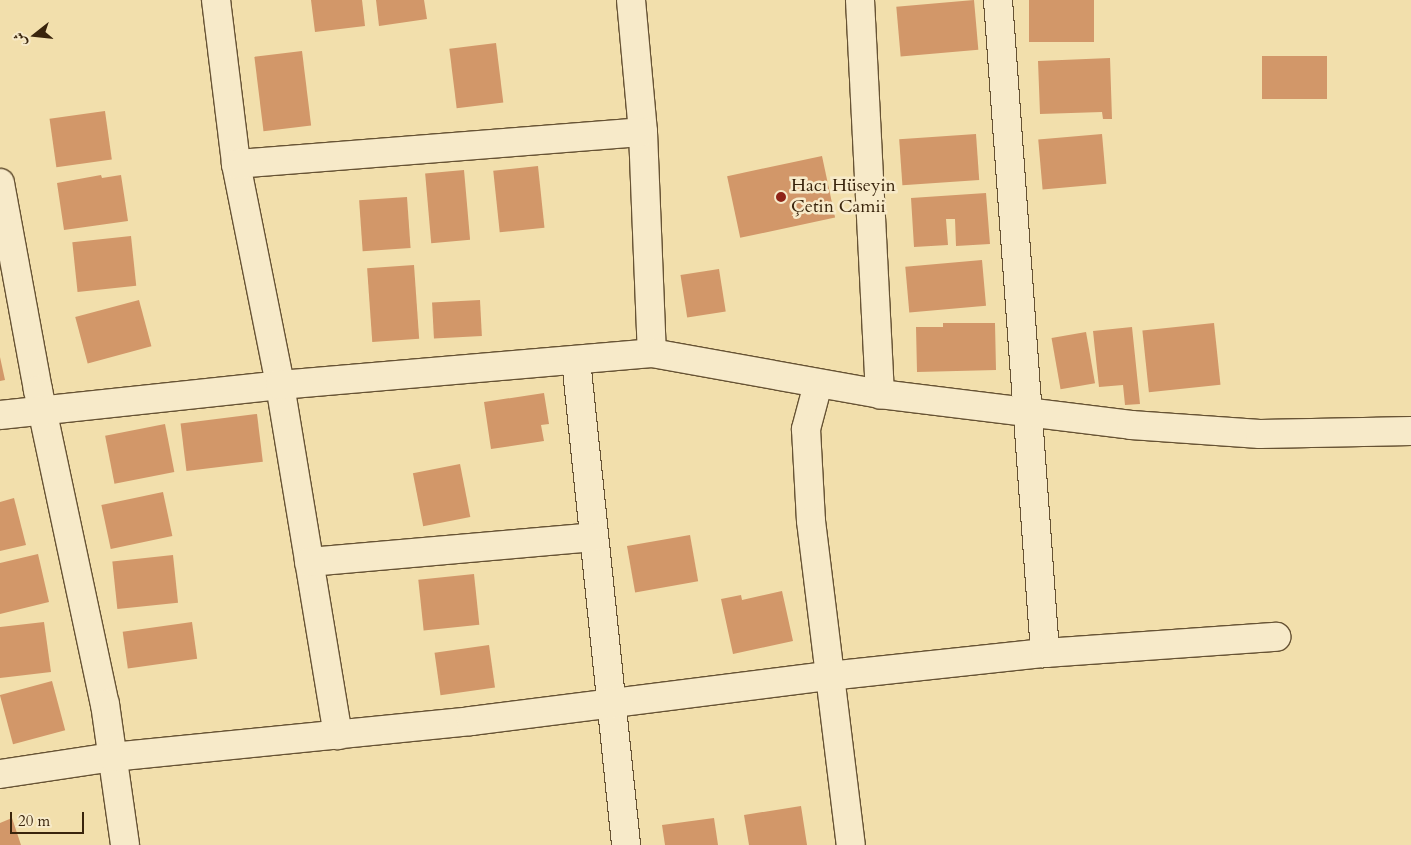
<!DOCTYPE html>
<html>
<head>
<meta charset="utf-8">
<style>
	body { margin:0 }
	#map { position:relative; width:1411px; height:845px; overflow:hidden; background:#f2dfac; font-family:Cardo,Amiri,serif }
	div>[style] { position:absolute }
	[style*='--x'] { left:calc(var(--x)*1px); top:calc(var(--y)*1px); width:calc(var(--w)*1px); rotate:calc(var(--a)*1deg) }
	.building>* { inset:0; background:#d29769; transform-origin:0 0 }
	.roads { filter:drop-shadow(1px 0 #675334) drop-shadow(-1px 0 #675334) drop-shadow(0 1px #675334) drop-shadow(0 -1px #675334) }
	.minor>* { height:28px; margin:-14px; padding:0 14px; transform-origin:14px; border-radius:14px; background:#f7eac9 }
	.dots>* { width:14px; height:14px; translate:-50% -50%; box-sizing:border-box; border:2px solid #f7eac9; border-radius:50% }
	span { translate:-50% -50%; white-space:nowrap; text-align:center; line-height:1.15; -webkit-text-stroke:5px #f7eac9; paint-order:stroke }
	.poi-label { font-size:18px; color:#39240c }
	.left { translate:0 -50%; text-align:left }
	.north { position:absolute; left:10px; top:10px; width:50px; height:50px; -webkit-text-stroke:4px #f7eac9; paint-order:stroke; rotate:254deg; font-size:14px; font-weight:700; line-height:20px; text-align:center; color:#39240c }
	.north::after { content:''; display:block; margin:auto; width:18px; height:22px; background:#39240c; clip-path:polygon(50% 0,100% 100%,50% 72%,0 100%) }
	.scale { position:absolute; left:10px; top:812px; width:74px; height:22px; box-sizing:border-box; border:2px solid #39240c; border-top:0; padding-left:6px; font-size:15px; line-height:18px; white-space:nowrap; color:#39240c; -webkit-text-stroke:4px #f7eac9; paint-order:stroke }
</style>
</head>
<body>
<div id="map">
	<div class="building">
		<div style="clip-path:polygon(311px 0,362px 0,365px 26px,315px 32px)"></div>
		<div style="clip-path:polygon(376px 0,424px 0,427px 19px,379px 26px)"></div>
		<div style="left:974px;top:0;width:50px;height:78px;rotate:85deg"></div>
		<div style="left:1029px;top:0;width:65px;height:42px"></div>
		<div style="left:496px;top:43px;width:60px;height:47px;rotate:83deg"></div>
		<div style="left:302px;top:51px;width:75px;height:48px;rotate:83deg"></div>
		<div style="left:1327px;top:56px;width:43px;height:65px;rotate:90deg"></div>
		<div style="clip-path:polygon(1110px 58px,1112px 119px,1103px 119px,1102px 112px,1040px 114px,1038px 61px)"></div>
		<div style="left:105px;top:111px;width:49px;height:56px;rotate:82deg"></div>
		<div style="left:976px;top:134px;width:46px;height:77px;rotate:86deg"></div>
		<div style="left:1102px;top:134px;width:50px;height:64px;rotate:85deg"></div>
		<div style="left:822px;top:156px;width:63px;height:97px;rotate:78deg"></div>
		<div style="left:538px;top:166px;width:62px;height:45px;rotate:84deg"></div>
		<div style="left:464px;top:170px;width:70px;height:39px;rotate:85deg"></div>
		<div style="clip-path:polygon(101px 175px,102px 178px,121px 175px,128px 221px,64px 230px,57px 183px)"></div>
		<div style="clip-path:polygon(986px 193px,990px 244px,956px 246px,955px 219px,946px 219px,948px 245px,914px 247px,911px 198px)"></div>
		<div style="left:407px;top:197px;width:51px;height:48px;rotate:86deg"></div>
		<div style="left:131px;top:236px;width:50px;height:59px;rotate:84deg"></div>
		<div style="left:982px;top:260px;width:46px;height:77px;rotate:85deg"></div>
		<div style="left:414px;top:265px;width:74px;height:47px;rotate:86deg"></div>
		<div style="left:719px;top:269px;width:43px;height:39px;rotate:81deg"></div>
		<div style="left:139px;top:300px;width:48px;height:66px;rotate:75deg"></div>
		<div style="left:480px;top:300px;width:36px;height:48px;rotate:87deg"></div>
		<div style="clip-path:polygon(943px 323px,995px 323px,996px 370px,917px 372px,916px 327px,943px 327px)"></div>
		<div style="left:1214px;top:323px;width:62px;height:72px;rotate:84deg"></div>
		<div style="clip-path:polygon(1132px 327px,1140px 404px,1125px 405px,1123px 385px,1099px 387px,1093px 331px)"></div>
		<div style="left:1086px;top:332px;width:52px;height:35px;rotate:80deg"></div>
		<div style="clip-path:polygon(0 357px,5px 380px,0 381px)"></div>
		<div style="clip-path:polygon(544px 393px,549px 424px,541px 425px,544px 441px,491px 449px,484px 402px)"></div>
		<div style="left:257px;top:414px;width:48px;height:77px;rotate:83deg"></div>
		<div style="left:165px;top:424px;width:49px;height:61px;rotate:79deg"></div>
		<div style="left:460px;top:464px;width:54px;height:48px;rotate:79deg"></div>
		<div style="left:163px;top:492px;width:45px;height:63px;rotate:78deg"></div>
		<div style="clip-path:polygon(14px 498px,26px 545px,0 551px,0 502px)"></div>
		<div style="left:690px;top:535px;width:47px;height:64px;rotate:80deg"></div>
		<div style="clip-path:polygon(38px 554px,49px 602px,0 614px,0 563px)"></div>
		<div style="left:173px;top:555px;width:48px;height:61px;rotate:84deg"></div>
		<div style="left:474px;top:574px;width:51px;height:56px;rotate:84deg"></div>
		<div style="clip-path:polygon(782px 591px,793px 641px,733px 654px,721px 599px,741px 595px,742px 600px)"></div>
		<div style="clip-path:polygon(44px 622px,51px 672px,0 678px,0 627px)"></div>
		<div style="left:192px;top:622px;width:37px;height:70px;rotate:82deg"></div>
		<div style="left:489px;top:645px;width:43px;height:55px;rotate:82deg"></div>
		<div style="left:52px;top:681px;width:51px;height:54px;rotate:75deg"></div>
		<div style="clip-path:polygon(801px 806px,807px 845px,749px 845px,744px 815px)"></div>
		<div style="clip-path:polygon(12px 818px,21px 845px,0 845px,0 823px)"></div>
		<div style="clip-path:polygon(714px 818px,718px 845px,665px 845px,662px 825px)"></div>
	</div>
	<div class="roads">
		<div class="minor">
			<div style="--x:216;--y:0;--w:165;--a:83"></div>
			<div style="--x:236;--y:164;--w:225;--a:78.7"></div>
			<div style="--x:280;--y:385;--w:355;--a:80.6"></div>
			<div style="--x:631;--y:0;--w:133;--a:84.8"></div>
			<div style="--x:643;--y:132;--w:221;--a:87.7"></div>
			<div style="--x:860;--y:0;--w:395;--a:87.1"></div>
			<div style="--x:998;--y:0;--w:655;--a:85.88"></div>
			<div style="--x:236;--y:164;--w:408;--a:-4.5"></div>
			<div style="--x:0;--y:183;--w:210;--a:79.6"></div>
			<div style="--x:38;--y:390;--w:321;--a:78"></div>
			<div style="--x:105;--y:704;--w:142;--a:81.9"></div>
			<div style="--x:576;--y:360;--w:488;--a:84.1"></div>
			<div style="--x:818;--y:384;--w:47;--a:104.9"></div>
			<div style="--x:806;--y:429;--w:92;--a:86.9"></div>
			<div style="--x:811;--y:521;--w:326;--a:83"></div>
			<div style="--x:0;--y:415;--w:282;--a:-6.1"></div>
			<div style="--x:280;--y:385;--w:373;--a:-4.9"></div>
			<div style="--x:652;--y:353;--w:232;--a:10.2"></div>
			<div style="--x:880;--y:394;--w:253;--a:7"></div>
			<div style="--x:1131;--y:425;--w:129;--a:4"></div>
			<div style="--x:1260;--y:434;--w:151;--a:-1.1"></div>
			<div style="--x:309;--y:562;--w:286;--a:-5"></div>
			<div style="--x:0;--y:774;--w:113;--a:-8.6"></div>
			<div style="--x:112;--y:757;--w:361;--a:-5.7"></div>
			<div style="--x:471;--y:721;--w:361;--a:-7.2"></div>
			<div style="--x:829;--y:676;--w:217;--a:-6.1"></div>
			<div style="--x:1045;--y:653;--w:232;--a:-4"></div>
		</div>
	</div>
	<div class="dots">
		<div style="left:781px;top:197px;background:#8f2418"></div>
	</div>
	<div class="poi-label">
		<span class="left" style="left:791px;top:197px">Hacı Hüseyin<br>Çetin Camii</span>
	</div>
	<div class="north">ش</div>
	<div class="scale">20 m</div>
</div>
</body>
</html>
